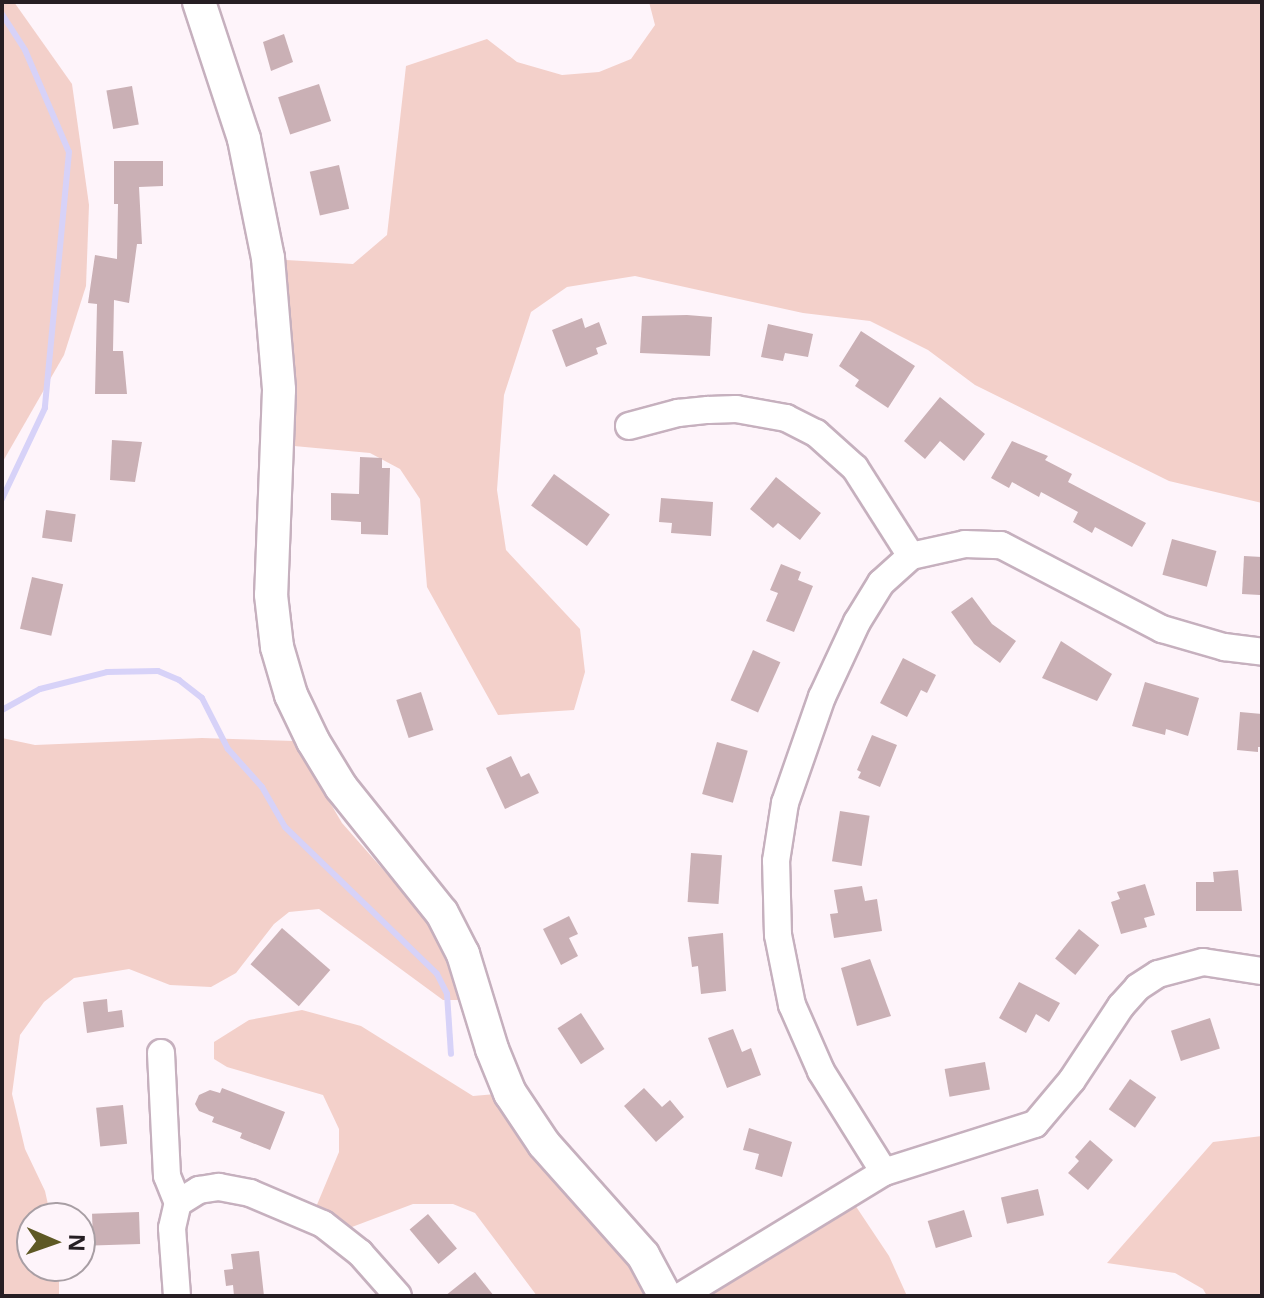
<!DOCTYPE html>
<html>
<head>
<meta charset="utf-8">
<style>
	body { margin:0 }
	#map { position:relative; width:1264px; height:1298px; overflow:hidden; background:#fef4fa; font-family:"Noto Sans",sans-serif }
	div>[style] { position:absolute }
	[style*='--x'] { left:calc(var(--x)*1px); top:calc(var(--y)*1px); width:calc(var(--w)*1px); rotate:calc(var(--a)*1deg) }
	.green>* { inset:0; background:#f3d0ca }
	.stream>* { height:6px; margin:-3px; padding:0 3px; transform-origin:3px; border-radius:3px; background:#d7d2f8 }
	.building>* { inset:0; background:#cab0b5; transform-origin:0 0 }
	.roads { filter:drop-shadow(2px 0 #c6b0be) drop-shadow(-2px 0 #c6b0be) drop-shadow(0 2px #c6b0be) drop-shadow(0 -2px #c6b0be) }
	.minor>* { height:26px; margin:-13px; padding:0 13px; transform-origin:13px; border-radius:13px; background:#fff }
	.major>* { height:32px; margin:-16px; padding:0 16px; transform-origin:16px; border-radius:16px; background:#fff }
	span { translate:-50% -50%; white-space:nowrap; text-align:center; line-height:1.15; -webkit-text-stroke:6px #fef4fa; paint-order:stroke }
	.frame { position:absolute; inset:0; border:4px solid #261e23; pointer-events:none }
	.north { position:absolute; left:16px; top:1202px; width:80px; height:80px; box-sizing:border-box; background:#fef4fa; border:2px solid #a89ea4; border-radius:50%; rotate:92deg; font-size:22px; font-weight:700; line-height:32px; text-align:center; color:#261e23 }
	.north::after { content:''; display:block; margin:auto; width:28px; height:36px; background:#5e5824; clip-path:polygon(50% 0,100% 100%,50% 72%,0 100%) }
</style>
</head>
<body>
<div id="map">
	<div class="green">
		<div style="clip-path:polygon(2px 2px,14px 2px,72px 84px,89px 205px,86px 286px,64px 355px,2px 463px)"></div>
		<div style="clip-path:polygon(649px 2px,1262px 2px,1262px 503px,1169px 481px,975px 385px,928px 350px,870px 321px,803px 313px,635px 276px,567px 287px,531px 312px,504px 395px,497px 490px,506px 550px,580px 629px,585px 672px,574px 710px,498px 715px,427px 587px,420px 499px,400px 469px,370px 453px,294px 446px,286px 260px,353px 264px,387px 235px,406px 66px,487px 39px,517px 62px,562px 75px,599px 72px,631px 59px,655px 25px)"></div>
		<div style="clip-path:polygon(2px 738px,35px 745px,202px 738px,294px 741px,342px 823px,424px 916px,443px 952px,459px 1000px,443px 1000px,319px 909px,289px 912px,274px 924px,236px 973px,211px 987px,170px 985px,129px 969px,74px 978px,44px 1002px,20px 1035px,12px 1094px,25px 1149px,45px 1191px,51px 1218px,32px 1218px,32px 1266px,59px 1266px,59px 1296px,2px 1296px)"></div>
		<div style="clip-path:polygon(302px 1010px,361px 1026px,473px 1096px,496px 1094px,527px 1150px,610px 1240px,639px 1282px,644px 1296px,537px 1296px,475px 1213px,453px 1204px,413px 1204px,336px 1233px,311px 1219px,339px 1152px,339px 1129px,323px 1095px,227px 1067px,214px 1059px,214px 1042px,249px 1020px)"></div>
		<div style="clip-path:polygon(1262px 1136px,1262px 1296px,1207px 1296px,1203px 1289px,1175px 1273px,1107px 1263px,1213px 1142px)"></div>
		<div style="clip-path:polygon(855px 1205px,889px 1256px,907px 1296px,707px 1296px)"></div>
	</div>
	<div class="stream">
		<div style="--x:2;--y:14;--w:43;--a:57.4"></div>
		<div style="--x:25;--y:50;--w:111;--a:66.7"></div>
		<div style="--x:69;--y:152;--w:257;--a:95.4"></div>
		<div style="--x:45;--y:408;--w:101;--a:115.3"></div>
		<div style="--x:2;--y:710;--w:43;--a:-28.9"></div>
		<div style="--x:40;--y:689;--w:69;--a:-14.2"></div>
		<div style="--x:107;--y:672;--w:51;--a:-1.1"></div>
		<div style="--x:158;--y:671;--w:23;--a:23"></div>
		<div style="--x:179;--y:680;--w:29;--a:38"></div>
		<div style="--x:202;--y:698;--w:57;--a:63"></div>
		<div style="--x:228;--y:749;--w:51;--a:48.2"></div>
		<div style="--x:262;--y:787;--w:46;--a:60.1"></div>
		<div style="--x:285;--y:827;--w:211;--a:44"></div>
		<div style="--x:437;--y:974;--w:22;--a:63"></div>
		<div style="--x:447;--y:994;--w:60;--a:86.2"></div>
	</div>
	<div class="building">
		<div style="clip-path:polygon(284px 34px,293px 62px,271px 71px,263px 42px)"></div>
		<div style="left:319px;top:84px;width:39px;height:43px;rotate:72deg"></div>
		<div style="left:132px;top:86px;width:39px;height:26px;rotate:80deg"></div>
		<div style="clip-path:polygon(114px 161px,163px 161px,163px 186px,139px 187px,142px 244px,137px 244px,129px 303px,114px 300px,113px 351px,123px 351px,127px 394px,95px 394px,97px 304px,88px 303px,95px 255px,117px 259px,118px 204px,114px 204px)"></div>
		<div style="left:339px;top:165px;width:45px;height:30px;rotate:77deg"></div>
		<div style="clip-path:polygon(687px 315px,712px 317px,710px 356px,640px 353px,642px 316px)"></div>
		<div style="clip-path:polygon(582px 318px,585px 328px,599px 322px,607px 344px,596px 348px,598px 354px,566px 367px,552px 330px)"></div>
		<div style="clip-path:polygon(768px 324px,813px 334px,808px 357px,785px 353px,783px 361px,761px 357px)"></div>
		<div style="clip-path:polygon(861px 331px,915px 366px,888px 408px,855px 386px,859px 380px,839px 366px)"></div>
		<div style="clip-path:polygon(940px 397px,985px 434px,964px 461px,940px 441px,925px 459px,904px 441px)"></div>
		<div style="clip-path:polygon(112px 440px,142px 442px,135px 482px,110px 480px)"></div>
		<div style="clip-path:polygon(1012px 441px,1048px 456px,1045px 460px,1072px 474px,1068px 482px,1146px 523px,1132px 547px,1095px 527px,1092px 533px,1073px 522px,1078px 512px,1041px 492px,1039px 497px,1012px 482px,1009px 488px,991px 478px)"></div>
		<div style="clip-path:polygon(360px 457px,382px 458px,382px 468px,390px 468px,388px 535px,361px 534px,361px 522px,331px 520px,331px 493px,359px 494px)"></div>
		<div style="left:554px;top:474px;width:69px;height:39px;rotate:36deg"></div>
		<div style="clip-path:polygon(776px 477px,821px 513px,800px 540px,778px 523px,773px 528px,750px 509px)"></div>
		<div style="clip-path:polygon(661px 498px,713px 502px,711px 536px,671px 533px,672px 523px,659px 522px)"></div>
		<div style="left:46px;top:510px;width:30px;height:28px;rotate:8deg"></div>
		<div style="left:1172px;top:539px;width:46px;height:37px;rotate:15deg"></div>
		<div style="left:1244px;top:556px;width:18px;height:38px;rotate:3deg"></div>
		<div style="clip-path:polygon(781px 564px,801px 572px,798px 580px,813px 586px,794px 632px,766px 621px,778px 593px,770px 590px)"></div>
		<div style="left:32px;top:577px;width:32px;height:53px;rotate:13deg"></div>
		<div style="clip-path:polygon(972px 597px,992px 624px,1016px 641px,1000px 663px,974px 644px,951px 612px)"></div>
		<div style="clip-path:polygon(1061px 641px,1112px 674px,1097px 701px,1042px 678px)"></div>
		<div style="left:753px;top:650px;width:30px;height:55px;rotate:24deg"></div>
		<div style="clip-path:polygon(903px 658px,936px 675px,927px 693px,921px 690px,907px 717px,880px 703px)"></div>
		<div style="clip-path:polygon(1145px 682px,1199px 698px,1188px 736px,1166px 729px,1165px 735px,1132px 726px)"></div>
		<div style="left:421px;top:692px;width:40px;height:26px;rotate:72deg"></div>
		<div style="clip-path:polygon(1240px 712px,1262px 714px,1262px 747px,1258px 747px,1258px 752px,1237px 750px)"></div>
		<div style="clip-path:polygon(872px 735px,897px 745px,880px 787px,858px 778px,861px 772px,857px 770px)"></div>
		<div style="left:717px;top:742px;width:32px;height:54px;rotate:16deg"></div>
		<div style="clip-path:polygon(511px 756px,521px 777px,529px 773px,539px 793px,505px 809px,486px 768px)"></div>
		<div style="left:840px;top:811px;width:30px;height:51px;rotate:9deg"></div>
		<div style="left:691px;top:853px;width:31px;height:49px;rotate:4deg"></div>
		<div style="clip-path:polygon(1238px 870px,1242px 911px,1196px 911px,1196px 882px,1214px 882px,1213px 872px)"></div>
		<div style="clip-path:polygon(1145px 884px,1155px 915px,1144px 918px,1147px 927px,1121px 934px,1111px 902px,1120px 899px,1117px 892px)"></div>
		<div style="clip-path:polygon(862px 886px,865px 901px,877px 899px,882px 931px,834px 938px,830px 914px,838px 913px,834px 890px)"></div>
		<div style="clip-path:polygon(569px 916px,578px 934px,569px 938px,578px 956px,561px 965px,543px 929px)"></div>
		<div style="left:282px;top:928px;width:64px;height:48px;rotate:41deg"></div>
		<div style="left:1079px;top:929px;width:26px;height:38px;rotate:39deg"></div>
		<div style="clip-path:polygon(723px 933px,726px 991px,701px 994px,698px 966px,692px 967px,688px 937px)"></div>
		<div style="clip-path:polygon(870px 959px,891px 1016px,857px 1026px,841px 968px)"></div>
		<div style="clip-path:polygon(1019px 982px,1060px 1003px,1049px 1022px,1036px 1014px,1026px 1033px,999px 1018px)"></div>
		<div style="clip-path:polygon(107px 999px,108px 1012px,122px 1010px,124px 1027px,87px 1033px,83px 1002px)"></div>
		<div style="left:581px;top:1013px;width:43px;height:28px;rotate:57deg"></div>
		<div style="left:1210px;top:1018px;width:32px;height:41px;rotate:72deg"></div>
		<div style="clip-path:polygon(733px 1029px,742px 1052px,751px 1048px,761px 1075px,727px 1088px,708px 1038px)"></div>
		<div style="left:985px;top:1062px;width:28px;height:41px;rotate:80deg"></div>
		<div style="left:1130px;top:1079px;width:32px;height:37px;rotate:35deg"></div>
		<div style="clip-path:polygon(222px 1088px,285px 1112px,270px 1150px,240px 1138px,242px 1133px,212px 1122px,214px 1117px,199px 1111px,195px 1104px,199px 1095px,210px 1090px,220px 1093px)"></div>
		<div style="clip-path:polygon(644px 1088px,662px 1107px,670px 1100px,684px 1117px,656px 1142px,624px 1106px)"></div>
		<div style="left:123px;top:1105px;width:39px;height:27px;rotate:84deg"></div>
		<div style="clip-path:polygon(749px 1128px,792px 1142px,782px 1177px,755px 1169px,759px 1154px,743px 1150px)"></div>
		<div style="clip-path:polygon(1090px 1140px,1113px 1160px,1088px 1190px,1068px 1173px,1079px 1161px,1075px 1157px)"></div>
		<div style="left:1038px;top:1189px;width:27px;height:38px;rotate:77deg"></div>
		<div style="left:964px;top:1210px;width:28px;height:38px;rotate:73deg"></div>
		<div style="left:139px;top:1212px;width:32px;height:47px;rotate:88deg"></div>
		<div style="left:428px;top:1214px;width:45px;height:24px;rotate:50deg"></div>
		<div style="clip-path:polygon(259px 1251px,264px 1296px,234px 1296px,233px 1285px,226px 1286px,224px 1270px,233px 1269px,231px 1254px)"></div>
		<div style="clip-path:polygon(475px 1272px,494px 1296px,445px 1296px)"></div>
	</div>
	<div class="roads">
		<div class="minor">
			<div style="--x:629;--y:426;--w:51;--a:-14.9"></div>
			<div style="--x:678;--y:413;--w:30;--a:-6"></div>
			<div style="--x:708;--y:410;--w:28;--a:-2"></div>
			<div style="--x:736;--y:409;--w:51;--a:10.2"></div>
			<div style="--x:786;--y:418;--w:34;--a:27"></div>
			<div style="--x:816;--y:433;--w:52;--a:41.9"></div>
			<div style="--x:855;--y:468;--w:104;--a:57.5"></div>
			<div style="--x:161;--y:1053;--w:123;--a:87.2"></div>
			<div style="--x:167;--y:1176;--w:29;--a:68"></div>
			<div style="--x:884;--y:1172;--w:158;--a:-17.6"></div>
			<div style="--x:1035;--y:1124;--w:57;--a:-49.9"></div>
			<div style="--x:1072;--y:1080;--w:89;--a:-56.5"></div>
			<div style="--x:1121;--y:1006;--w:25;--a:-48"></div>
			<div style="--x:1138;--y:987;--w:24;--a:-33"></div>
			<div style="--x:1158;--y:974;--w:47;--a:-14.9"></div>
			<div style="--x:1203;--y:962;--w:60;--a:8.7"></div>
			<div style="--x:177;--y:1296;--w:68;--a:-94.2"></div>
			<div style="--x:172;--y:1228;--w:26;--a:-77"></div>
			<div style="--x:178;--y:1203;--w:25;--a:-32"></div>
			<div style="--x:199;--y:1190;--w:20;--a:-9"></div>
			<div style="--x:219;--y:1187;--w:32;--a:11"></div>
			<div style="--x:250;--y:1193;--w:79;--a:23"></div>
			<div style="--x:323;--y:1224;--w:47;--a:38.1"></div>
			<div style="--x:360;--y:1253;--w:57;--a:48.5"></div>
			<div style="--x:681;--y:1296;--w:238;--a:-31.4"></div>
			<div style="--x:884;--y:1172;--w:119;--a:-122"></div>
			<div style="--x:821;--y:1071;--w:72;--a:-113.7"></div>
			<div style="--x:792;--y:1005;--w:71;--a:-101.3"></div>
			<div style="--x:778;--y:935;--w:74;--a:-91.5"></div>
			<div style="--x:776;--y:861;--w:59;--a:-81.2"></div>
			<div style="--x:785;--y:803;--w:112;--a:-70.8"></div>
			<div style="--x:822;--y:697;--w:83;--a:-65"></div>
			<div style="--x:857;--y:622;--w:46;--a:-58.4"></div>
			<div style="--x:881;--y:583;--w:40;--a:-42"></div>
			<div style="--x:911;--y:556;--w:55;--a:-12.5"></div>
			<div style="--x:965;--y:544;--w:36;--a:2"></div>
			<div style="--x:1001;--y:545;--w:182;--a:27.6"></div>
			<div style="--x:1162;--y:629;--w:65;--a:16.2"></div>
			<div style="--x:1224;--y:647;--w:38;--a:7"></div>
		</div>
		<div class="major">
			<div style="--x:199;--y:2;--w:144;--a:71.8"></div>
			<div style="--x:244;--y:139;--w:121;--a:78.6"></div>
			<div style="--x:268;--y:258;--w:132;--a:85.2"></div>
			<div style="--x:279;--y:390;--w:205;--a:92.2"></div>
			<div style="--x:271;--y:595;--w:52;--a:83.4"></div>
			<div style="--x:277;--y:647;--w:50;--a:73.7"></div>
			<div style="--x:291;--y:695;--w:51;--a:64.4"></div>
			<div style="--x:313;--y:741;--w:54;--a:58.7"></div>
			<div style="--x:341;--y:787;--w:161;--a:51.3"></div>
			<div style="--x:442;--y:913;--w:46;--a:62.9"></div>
			<div style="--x:463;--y:954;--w:99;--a:73"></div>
			<div style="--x:492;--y:1049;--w:48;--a:67.8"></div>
			<div style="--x:510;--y:1093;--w:61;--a:56.3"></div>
			<div style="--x:544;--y:1144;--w:149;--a:48.3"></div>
			<div style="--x:643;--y:1255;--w:47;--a:61.8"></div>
		</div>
	</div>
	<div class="frame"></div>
	<div class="north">N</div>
</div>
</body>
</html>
